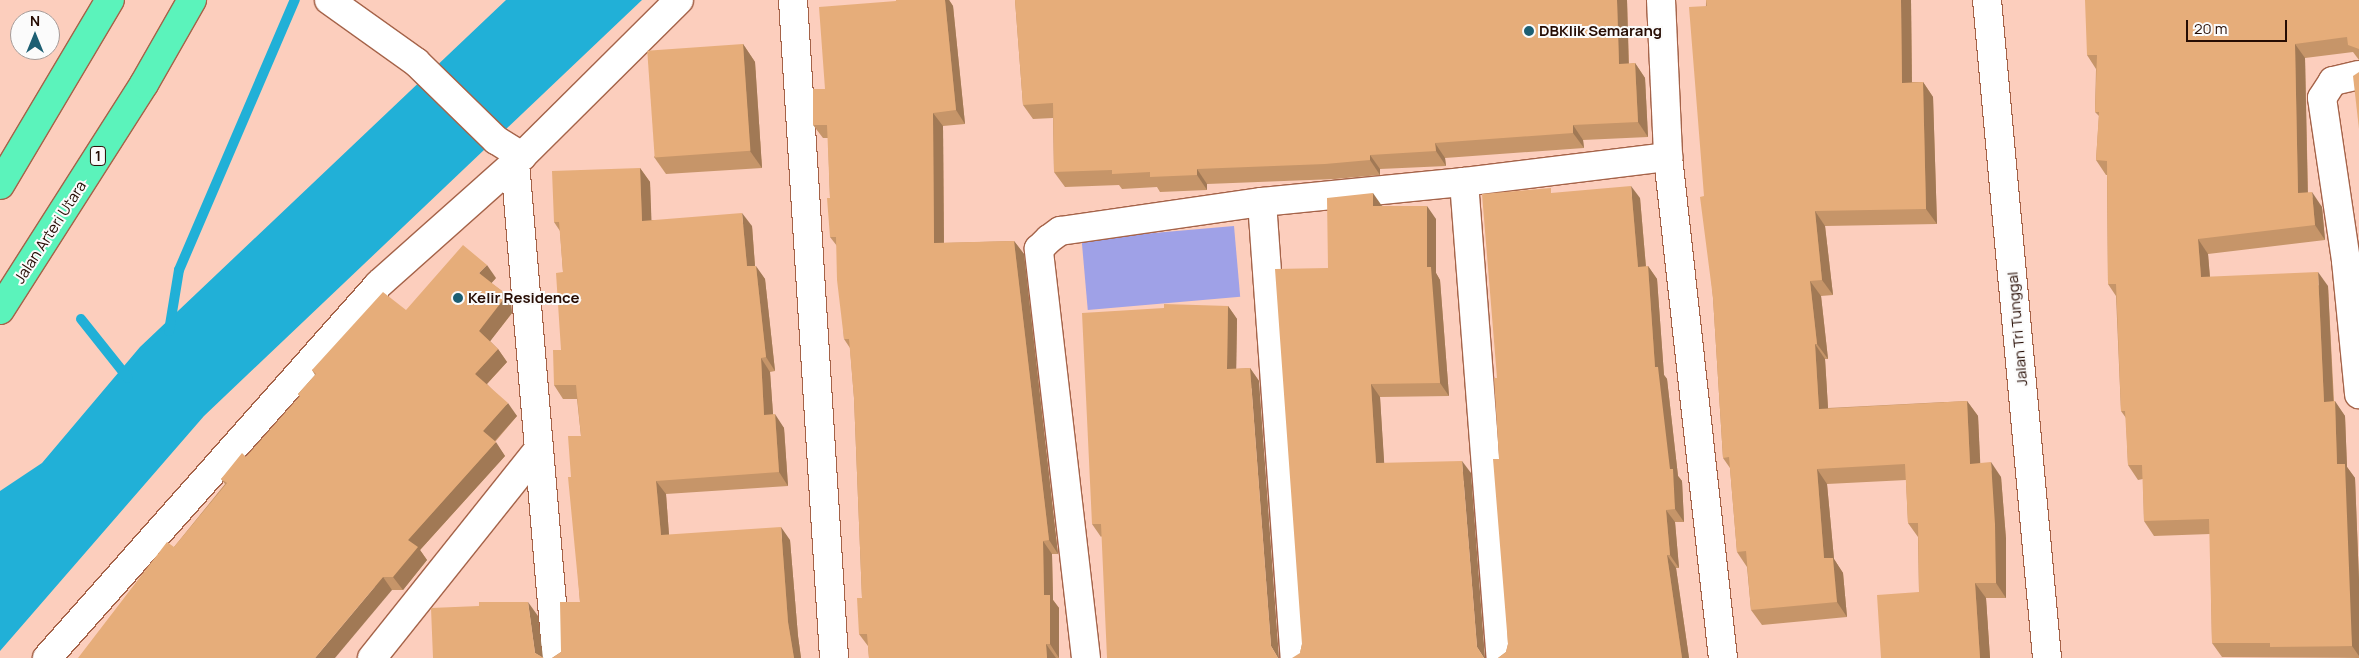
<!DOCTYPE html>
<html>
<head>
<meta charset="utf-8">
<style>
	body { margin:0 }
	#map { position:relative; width:2359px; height:658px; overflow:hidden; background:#fccebd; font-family:Manrope,sans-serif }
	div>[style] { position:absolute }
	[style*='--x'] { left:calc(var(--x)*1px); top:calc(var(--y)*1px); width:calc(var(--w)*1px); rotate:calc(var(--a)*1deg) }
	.green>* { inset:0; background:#9fa1e7; transform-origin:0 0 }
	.water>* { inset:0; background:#21b0d7 }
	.stream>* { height:10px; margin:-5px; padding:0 5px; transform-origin:5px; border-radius:5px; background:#21b0d7 }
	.roads { filter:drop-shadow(1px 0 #a56349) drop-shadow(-1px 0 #a56349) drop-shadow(0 1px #a56349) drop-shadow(0 -1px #a56349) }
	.minor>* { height:28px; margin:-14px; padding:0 14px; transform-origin:14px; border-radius:14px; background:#fff }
	.trunk>* { height:28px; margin:-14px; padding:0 14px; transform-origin:14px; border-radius:14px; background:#5bf3bb }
	.wall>* { inset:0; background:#c69569 }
	.shaded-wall>* { inset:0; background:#a17955 }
	.building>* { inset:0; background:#e6ad7a; transform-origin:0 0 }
	.dots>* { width:14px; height:14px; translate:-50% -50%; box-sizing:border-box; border:2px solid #fbfbfb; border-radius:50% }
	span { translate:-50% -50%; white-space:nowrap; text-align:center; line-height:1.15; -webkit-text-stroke:4px #fbfbfb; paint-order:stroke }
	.shield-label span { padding:1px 4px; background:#fbfbfb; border:1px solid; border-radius:4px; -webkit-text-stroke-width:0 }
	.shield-label { font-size:14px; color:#260c03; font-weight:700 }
	.poi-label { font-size:15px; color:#260c03; font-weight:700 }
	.left { translate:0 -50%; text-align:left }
	.street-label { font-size:15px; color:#260c03 }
	.north { position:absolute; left:10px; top:10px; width:50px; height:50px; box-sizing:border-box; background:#fbfbfb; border:1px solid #a69b98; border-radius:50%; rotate:0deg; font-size:14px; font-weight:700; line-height:20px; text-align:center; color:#260c03 }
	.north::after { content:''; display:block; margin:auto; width:18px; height:22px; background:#1d5f73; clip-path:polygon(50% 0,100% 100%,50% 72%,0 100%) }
	.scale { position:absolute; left:2186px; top:20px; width:101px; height:22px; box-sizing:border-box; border:2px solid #260c03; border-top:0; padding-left:6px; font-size:15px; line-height:18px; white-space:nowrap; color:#260c03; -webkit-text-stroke:4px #fbfbfb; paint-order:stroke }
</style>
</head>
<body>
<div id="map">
	<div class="green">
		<div style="left:1234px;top:226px;width:71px;height:153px;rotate:85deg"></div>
	</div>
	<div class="water">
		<div style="clip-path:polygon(506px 0,642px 0,204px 416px,0 651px,0 491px,42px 463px,140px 347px)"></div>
	</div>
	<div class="stream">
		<div style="--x:81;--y:319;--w:75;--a:51.5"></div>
		<div style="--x:169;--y:331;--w:62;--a:-80.7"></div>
		<div style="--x:179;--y:270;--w:294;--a:-66.8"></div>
	</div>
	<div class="roads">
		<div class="minor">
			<div style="--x:329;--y:0;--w:107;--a:35.5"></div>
			<div style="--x:416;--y:62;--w:112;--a:44.3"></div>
			<div style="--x:496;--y:140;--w:31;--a:32"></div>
			<div style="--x:793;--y:0;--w:659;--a:86.43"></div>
			<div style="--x:1661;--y:0;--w:157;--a:87.4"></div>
			<div style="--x:1668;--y:157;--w:504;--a:83.74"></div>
			<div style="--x:1987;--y:0;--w:661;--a:84.79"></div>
			<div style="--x:2359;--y:75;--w:27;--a:167"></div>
			<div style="--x:2333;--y:81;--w:20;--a:123"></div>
			<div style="--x:2322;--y:98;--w:165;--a:81.6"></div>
			<div style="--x:2346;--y:261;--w:134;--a:84.4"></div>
			<div style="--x:515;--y:163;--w:497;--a:85.2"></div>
			<div style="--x:1464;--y:182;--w:477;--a:85.6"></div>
			<div style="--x:1262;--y:202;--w:457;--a:85.9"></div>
			<div style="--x:47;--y:658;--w:500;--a:-48.4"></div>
			<div style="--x:379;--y:284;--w:182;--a:-41.7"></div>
			<div style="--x:515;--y:163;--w:231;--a:-44.8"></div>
			<div style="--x:372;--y:658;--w:265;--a:-51.4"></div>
			<div style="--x:1086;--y:658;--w:412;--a:-96.6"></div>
			<div style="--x:1039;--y:249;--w:14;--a:-45"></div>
			<div style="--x:1049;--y:239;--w:14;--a:-36"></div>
			<div style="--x:1060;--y:231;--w:204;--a:-8.2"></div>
			<div style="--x:1262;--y:202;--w:203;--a:-5.7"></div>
			<div style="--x:1464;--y:182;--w:206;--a:-7"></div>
		</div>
		<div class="trunk">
			<div style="--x:0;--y:185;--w:215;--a:-59.3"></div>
			<div style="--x:0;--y:310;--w:268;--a:-57.5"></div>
			<div style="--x:144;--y:84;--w:97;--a:-60.3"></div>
		</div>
	</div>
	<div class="wall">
		<div style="clip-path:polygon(896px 0,949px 0,953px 6px,965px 124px,943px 126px,944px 243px,1014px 241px,1024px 254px,1058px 554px,1052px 554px,1053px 600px,1059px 608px,1059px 658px,869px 658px,868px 646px,859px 634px,862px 598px,854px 398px,850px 348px,844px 339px,837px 246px,830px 237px,830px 198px,828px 138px,823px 138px,813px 125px,825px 89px,896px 1px)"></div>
		<div style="clip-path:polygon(1015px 0,1627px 0,1629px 64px,1635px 63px,1645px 78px,1648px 137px,1583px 140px,1584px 148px,1445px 158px,1446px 166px,1380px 169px,1380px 175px,1335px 179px,1207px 184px,1207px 190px,1160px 192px,1157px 187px,1122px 189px,1119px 185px,1065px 187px,1054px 172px,1053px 118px,1033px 119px,1023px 105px)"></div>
		<div style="clip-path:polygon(1706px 0,1911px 0,1912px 82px,1923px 82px,1933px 97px,1937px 224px,1825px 226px,1833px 295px,1821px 296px,1828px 359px,1825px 359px,1828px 408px,1967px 401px,1978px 416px,1980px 463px,2001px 477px,2006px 539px,2006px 598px,1986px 598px,1990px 658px,1881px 658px,1919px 592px,1918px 537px,1908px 523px,1906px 480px,1827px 484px,1834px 559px,1843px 573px,1847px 617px,1762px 625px,1751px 610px,1747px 567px,1737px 552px,1730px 468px,1723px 458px,1713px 298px,1704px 196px)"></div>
		<div style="clip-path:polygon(2359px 0,2359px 60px,2353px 52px,2305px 58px,2308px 193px,2322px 207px,2325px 240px,2208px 254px,2210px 277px,2328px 286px,2334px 401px,2345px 416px,2347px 467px,2355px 478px,2359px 580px,2359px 658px,2222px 657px,2212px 643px,2210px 534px,2154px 536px,2144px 521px,2143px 479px,2138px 480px,2128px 465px,2126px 418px,2121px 411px,2116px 296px,2108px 284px,2107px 175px,2106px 175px,2096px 160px,2099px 116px,2095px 112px,2096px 69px,2087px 55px)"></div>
		<div style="clip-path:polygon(743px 44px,755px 62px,762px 168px,666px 174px,654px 157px)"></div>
		<div style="clip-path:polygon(640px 168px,650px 182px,651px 220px,752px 226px,755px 266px,765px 279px,775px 371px,770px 372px,773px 414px,784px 428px,788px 486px,666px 494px,669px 535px,790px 540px,798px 636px,801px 658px,552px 658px,561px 652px,580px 602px,571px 477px,581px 436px,577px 399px,563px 399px,554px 385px,561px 350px,563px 272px,560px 231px,554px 222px)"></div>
		<div style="clip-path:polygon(1554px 193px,1640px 198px,1646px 267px,1648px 266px,1657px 279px,1664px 375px,1667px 379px,1678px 476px,1682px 481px,1684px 522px,1675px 522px,1679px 568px,1676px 568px,1689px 658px,1498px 658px,1506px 652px,1508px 644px,1499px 459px,1497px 378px)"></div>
		<div style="clip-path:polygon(1382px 206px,1436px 219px,1436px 273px,1440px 280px,1449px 396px,1380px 397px,1384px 463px,1471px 473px,1300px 653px,1302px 644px,1328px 268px)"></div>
		<div style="clip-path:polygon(496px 278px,491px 283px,502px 291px,511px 304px,512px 313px,490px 341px,498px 349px,507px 362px,487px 384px,517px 416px,495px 442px,505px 456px,420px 550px,427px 560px,403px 590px,392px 590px,174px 547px,225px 484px,221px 479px,246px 457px,300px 397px,298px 394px,315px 375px,312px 370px)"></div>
		<div style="clip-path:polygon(1228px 306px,1237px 319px,1236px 369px,1250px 368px,1259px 381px,1101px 537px,1092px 524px)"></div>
	</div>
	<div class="shaded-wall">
		<div style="clip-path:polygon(945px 0,949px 0,953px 6px,965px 124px,956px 110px)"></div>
		<div style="clip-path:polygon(1617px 0,1627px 0,1629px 79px,1619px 64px)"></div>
		<div style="clip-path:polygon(1901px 0,1911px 0,1912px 98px,1902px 83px)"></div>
		<div style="clip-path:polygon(743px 44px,755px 62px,762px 168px,750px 151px)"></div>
		<div style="clip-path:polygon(2295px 44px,2305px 58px,2308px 208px,2298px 193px)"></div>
		<div style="clip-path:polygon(1635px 63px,1645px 78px,1648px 137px,1638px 122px)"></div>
		<div style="clip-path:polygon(1923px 82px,1933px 97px,1937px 224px,1926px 209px)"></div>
		<div style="clip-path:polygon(933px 113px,943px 126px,944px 256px,934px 243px)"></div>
		<div style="clip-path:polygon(1573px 125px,1583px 140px,1584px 148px,1573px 133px)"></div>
		<div style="clip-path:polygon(1435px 143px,1445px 158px,1446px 166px,1436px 151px)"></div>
		<div style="clip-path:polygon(1370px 155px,1380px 169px,1380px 175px,1370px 160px)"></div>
		<div style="clip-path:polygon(640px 168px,650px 182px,652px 234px,642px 221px)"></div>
		<div style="clip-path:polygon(1197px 169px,1207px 184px,1207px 190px,1197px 175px)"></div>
		<div style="clip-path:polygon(1631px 186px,1640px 198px,1647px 280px,1638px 267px)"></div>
		<div style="clip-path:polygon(2312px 192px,2322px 207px,2325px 240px,2315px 225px)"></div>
		<div style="clip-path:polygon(1373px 193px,1382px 206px,1373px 206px)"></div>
		<div style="clip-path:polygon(1427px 206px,1436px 219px,1436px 273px,1440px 280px,1449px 396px,1440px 383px,1427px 267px)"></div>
		<div style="clip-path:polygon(1815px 211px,1825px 226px,1833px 295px,1822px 280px)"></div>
		<div style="clip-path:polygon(742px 213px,752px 226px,756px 280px,747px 266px)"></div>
		<div style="clip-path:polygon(2198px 239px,2208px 254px,2211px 291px,2201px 277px)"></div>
		<div style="clip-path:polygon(1014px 241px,1024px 254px,1058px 554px,1049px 540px)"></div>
		<div style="clip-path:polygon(487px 265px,496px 278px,488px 287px,479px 273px)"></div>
		<div style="clip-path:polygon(756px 266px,765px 279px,775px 371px,766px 357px)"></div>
		<div style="clip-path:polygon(1648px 266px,1657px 279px,1664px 375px,1667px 379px,1678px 476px,1682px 481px,1684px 522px,1675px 509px,1655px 367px)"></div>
		<div style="clip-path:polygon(2318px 272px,2328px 286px,2334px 416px,2324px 402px)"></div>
		<div style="clip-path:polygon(1810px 281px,1821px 296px,1828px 359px,1817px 344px)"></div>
		<div style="clip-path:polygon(502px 291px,511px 304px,512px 313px,488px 344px,479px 331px)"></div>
		<div style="clip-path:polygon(1228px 306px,1237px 319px,1236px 382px,1227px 369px)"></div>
		<div style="clip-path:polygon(1815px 344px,1825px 359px,1829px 424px,1819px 409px)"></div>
		<div style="clip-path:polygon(498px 349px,507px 362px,484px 387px,475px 374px)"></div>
		<div style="clip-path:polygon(761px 358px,770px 372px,774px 428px,764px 415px)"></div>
		<div style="clip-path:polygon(1250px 368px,1259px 381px,1279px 658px,1278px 658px,1271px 646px)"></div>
		<div style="clip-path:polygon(1371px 384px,1380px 397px,1385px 476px,1376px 463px)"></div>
		<div style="clip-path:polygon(1967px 401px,1978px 416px,1981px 479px,1970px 464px)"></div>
		<div style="clip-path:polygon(2335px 401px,2345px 416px,2347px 467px,2355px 478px,2359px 580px,2359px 656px,2352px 646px,2337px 464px)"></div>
		<div style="clip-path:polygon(508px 403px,517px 416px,492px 444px,483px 431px)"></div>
		<div style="clip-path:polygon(775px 414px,784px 428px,788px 486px,779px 472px)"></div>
		<div style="clip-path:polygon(496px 442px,505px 456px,420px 550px,427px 560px,403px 590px,393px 577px,408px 540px)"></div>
		<div style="clip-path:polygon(1462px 461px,1471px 473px,1485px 658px,1484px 658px,1477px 647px)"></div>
		<div style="clip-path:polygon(1991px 462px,2001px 477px,2006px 539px,2006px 598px,1996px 583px)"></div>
		<div style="clip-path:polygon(1817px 469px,1827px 484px,1834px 559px,1843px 573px,1847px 617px,1837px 602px,1824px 558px)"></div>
		<div style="clip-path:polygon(656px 481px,666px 494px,670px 549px,661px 535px)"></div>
		<div style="clip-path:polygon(1666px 510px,1675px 522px,1679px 568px,1670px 555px)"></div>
		<div style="clip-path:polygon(781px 527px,790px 540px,798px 636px,801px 658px,794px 658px,788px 622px)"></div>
		<div style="clip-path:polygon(1043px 541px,1052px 554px,1053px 600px,1059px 608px,1059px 658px,1050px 644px,1044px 595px)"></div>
		<div style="clip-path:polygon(1667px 555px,1676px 568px,1689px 658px,1682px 658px)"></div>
		<div style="clip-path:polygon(383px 577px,392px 590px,335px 658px,315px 658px)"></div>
		<div style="clip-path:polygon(1975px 583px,1986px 598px,1990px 658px,1980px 658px)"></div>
		<div style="clip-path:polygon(528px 602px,538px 616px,543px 658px,535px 653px)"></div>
		<div style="clip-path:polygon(1046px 644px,1056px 658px,1047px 658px)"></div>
	</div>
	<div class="building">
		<div style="clip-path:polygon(896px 0,945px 0,956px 110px,933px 113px,934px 243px,1014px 241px,1049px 540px,1043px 541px,1044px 595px,1050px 595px,1050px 644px,1046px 644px,1047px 658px,869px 658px,867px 634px,859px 634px,857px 598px,862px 598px,854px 398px,849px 339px,844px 339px,837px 280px,836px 237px,830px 237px,827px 198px,830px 198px,827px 125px,813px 125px,813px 89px,825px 89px,819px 7px,896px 1px)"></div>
		<div style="clip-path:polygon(1015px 0,1617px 0,1619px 64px,1635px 63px,1638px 122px,1573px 125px,1573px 133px,1435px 143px,1436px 151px,1370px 155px,1370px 160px,1325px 164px,1197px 169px,1197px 175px,1150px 177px,1150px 172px,1112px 174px,1112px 170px,1054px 172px,1053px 103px,1023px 105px)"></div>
		<div style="clip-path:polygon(1706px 0,1901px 0,1902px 83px,1923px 82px,1926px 209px,1815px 211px,1822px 280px,1810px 281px,1817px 344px,1815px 344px,1819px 409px,1967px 401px,1970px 464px,1991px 462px,1995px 524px,1996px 583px,1975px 583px,1980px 658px,1881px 658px,1877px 595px,1919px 592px,1918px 523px,1908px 523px,1905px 464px,1817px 469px,1824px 558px,1833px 558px,1837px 602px,1751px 610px,1746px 551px,1737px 552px,1729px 457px,1723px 458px,1713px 298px,1700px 197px,1704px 196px,1689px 7px,1707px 6px)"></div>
		<div style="clip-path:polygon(2085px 0,2359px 0,2359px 49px,2348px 45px,2347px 37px,2295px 44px,2298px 193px,2312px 192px,2315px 225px,2198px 239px,2201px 277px,2318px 272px,2324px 402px,2335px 401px,2337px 464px,2345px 464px,2352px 646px,2270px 647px,2270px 643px,2212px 643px,2209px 519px,2144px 521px,2142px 465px,2128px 465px,2125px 411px,2121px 411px,2116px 284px,2108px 284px,2107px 161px,2096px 160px,2099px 112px,2095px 112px,2097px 55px,2087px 55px)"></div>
		<div style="left:743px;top:44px;width:107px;height:96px;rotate:86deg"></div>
		<div style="clip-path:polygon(2359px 72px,2359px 129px,2353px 76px)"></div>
		<div style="clip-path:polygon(640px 168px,642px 221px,742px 213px,747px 266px,756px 266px,766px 357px,761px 358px,764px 415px,775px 414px,779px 472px,656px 481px,661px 535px,781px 527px,788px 622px,794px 658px,552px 658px,561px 652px,560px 602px,580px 602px,568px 477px,571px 477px,568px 436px,581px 436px,576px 385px,554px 385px,553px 350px,561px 350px,556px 273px,563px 272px,559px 222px,554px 222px,552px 171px)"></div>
		<div style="clip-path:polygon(1631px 186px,1638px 267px,1648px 266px,1655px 367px,1658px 367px,1670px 469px,1673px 469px,1675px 509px,1666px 510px,1670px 555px,1667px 555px,1682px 658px,1498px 658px,1506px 652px,1508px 644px,1493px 459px,1499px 459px,1494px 378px,1497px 378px,1482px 194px,1551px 188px,1551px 193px)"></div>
		<div style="clip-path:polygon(1373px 193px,1373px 206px,1427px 206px,1427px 267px,1431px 267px,1440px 383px,1371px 384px,1376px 463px,1462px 461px,1477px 647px,1484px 658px,1292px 658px,1300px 653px,1302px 644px,1275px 269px,1328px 268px,1327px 198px)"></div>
		<div style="clip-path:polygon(463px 245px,487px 265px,479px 273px,502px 291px,503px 300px,479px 331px,498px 349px,475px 374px,508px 403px,483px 431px,496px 442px,408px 540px,418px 547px,393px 577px,383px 577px,315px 658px,78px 658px,167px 542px,174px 547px,227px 483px,221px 479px,242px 453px,246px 457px,300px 396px,298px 394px,316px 374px,312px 370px,383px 292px,406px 310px)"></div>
		<div style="clip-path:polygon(1164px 304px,1228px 306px,1227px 369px,1250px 368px,1271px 646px,1278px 658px,1107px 658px,1101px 524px,1092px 524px,1082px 313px,1164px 308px)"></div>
		<div style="clip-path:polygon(479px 602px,528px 602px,535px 653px,544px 658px,433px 658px,431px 608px,479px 606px)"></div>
	</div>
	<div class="dots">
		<div style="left:1529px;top:31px;background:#1d5f73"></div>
		<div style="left:458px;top:298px;background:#1d5f73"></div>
	</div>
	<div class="shield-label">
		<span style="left:98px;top:156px">1</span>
	</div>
	<div class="poi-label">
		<span class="left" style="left:1539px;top:31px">DBKlik Semarang</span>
		<span class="left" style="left:468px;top:298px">Kelir Residence</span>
	</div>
	<div class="street-label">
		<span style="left:50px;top:232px;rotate:-57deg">Jalan Arteri Utara</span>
		<span style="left:2017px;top:329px;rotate:-95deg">Jalan Tri Tunggal</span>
	</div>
	<div class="north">N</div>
	<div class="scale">20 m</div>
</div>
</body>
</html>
